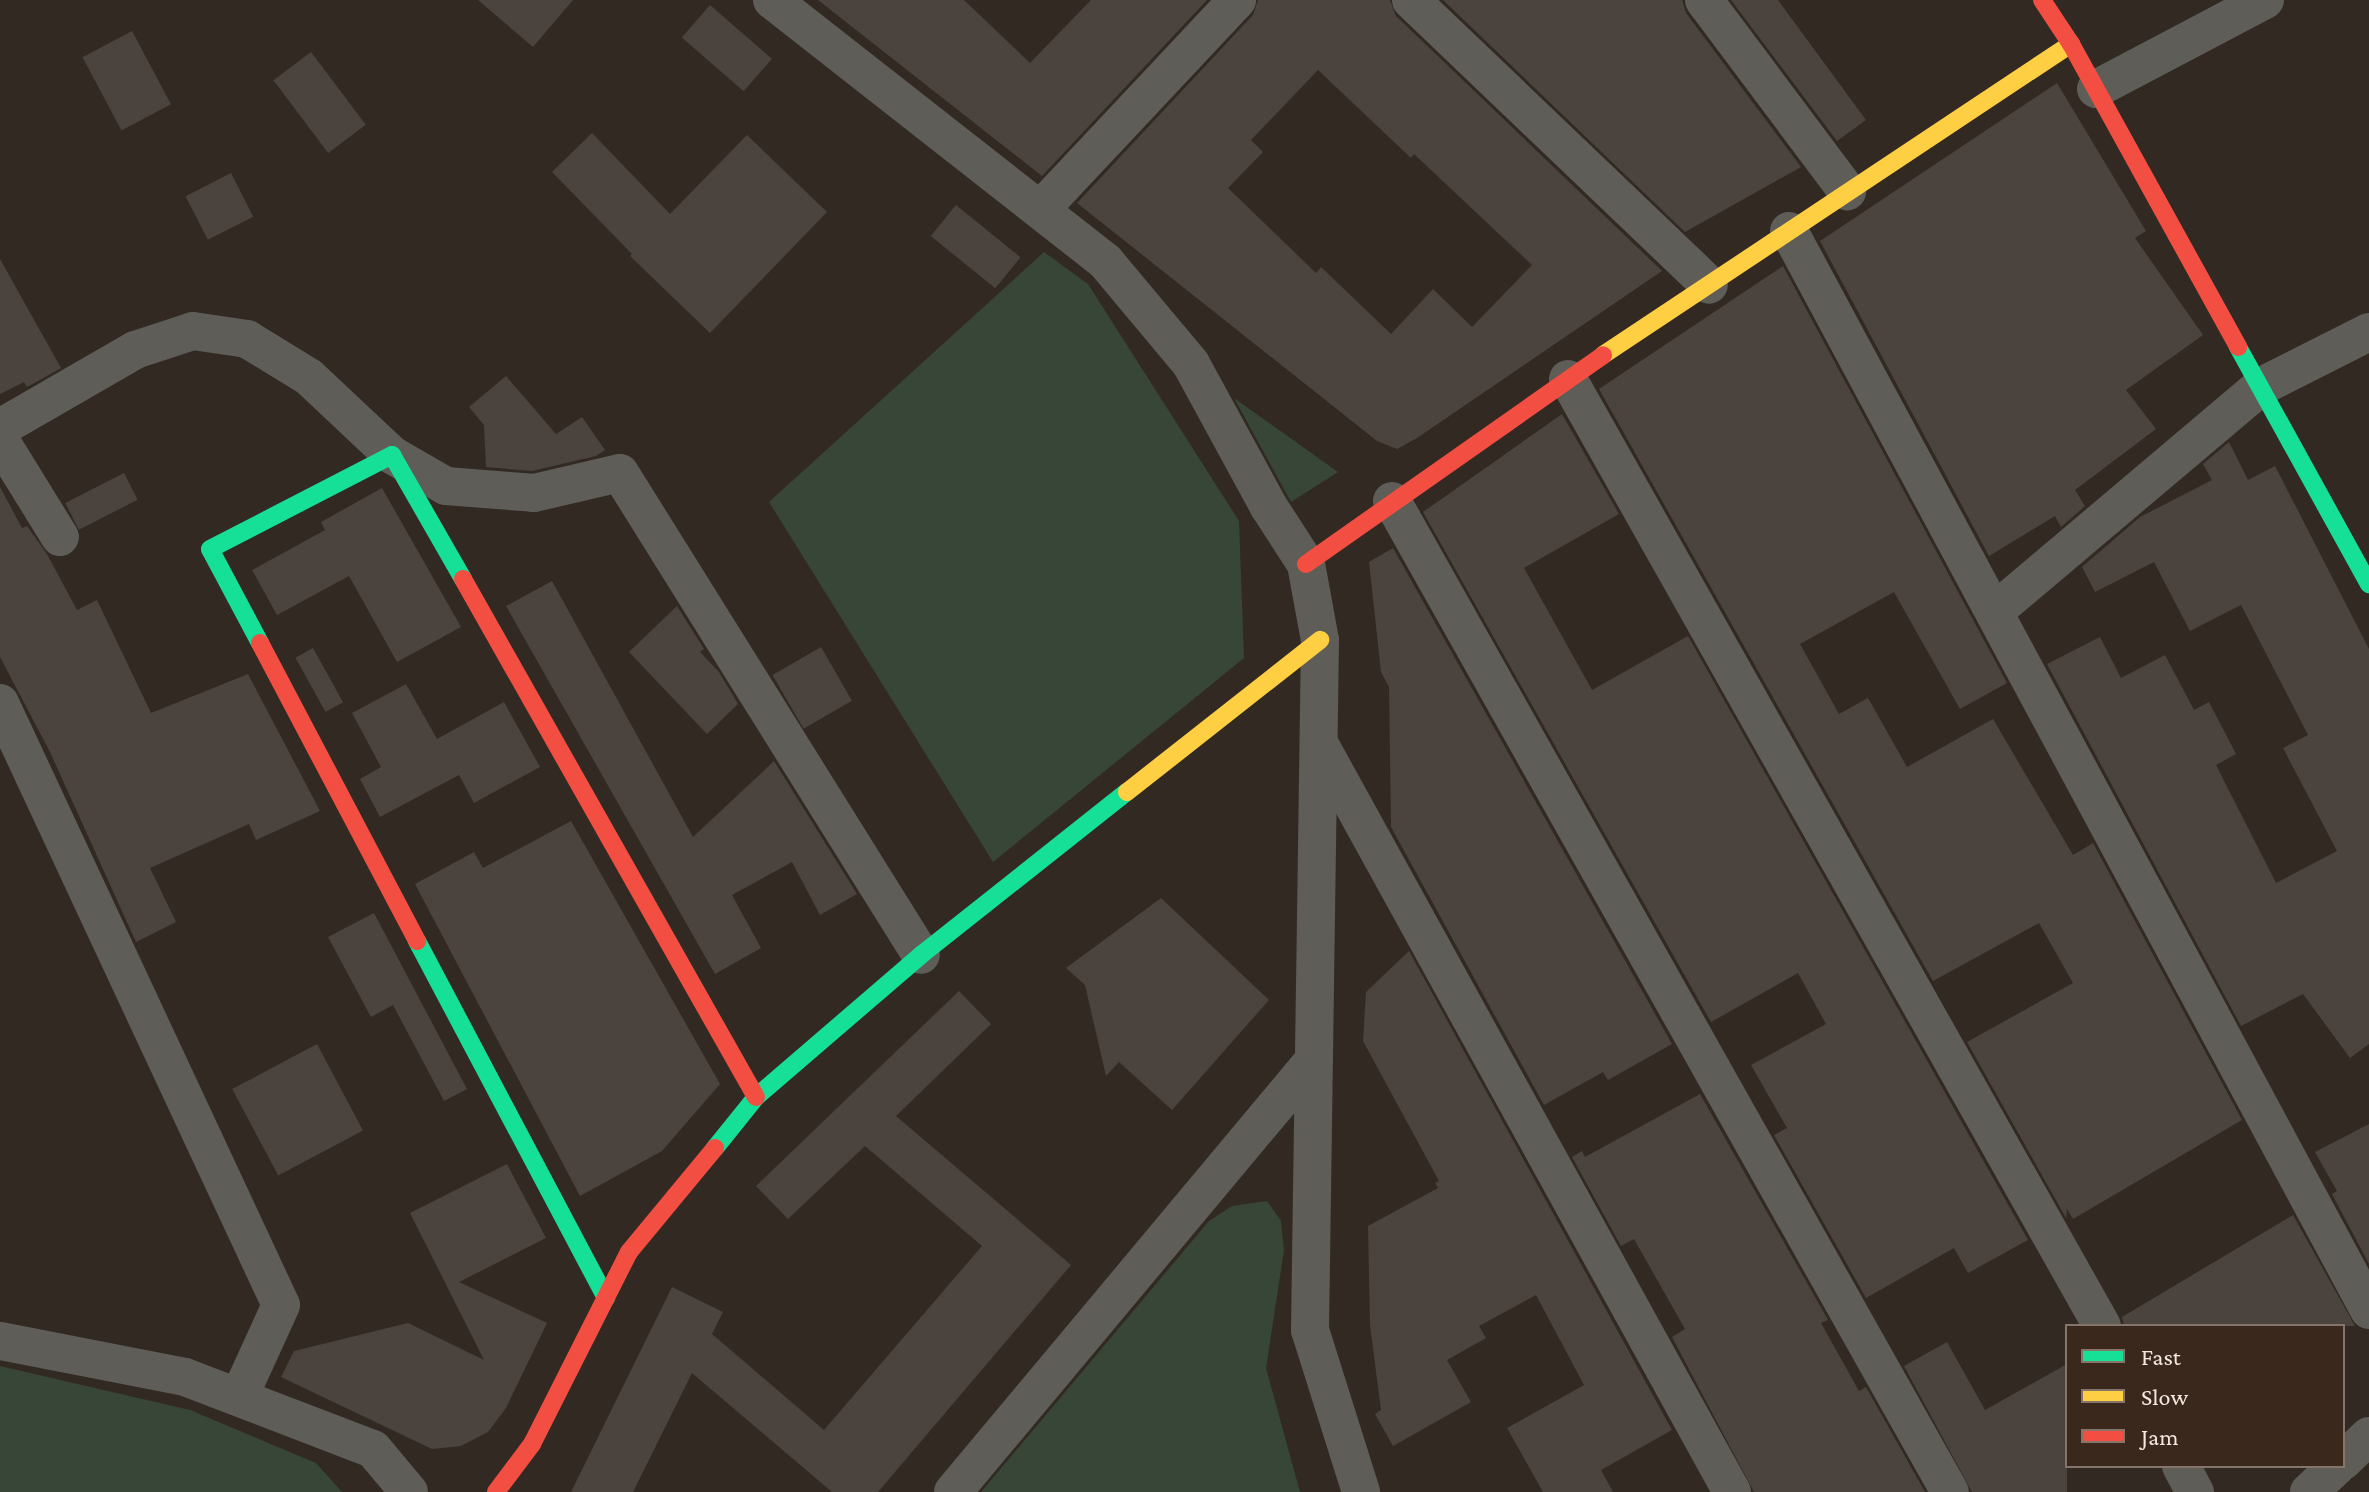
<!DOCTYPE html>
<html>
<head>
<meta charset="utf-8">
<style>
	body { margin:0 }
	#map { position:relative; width:2369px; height:1492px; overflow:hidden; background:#332923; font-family:"Crimson Pro",serif }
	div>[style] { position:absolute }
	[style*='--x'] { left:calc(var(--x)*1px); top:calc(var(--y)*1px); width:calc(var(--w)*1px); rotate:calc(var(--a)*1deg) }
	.green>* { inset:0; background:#374636 }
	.building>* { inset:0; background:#4b433d; transform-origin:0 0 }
	.street>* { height:38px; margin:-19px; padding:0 19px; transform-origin:19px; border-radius:19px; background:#5e5d57 }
	.fast>* { height:18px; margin:-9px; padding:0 9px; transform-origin:9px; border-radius:9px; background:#16e098 }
	.slow>* { height:18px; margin:-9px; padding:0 9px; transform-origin:9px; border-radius:9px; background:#ffcf43 }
	.jam>* { height:18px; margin:-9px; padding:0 9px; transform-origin:9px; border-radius:9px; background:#f24e42 }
	span { translate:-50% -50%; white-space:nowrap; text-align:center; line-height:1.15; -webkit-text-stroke:6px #3a281c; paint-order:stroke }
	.legend { position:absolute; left:2065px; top:1324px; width:280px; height:144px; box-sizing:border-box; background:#3a281c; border:2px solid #84746a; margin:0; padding:10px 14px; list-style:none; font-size:24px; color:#f3e7df }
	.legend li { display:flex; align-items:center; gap:16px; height:40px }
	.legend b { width:40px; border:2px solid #84746a }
</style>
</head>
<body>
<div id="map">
	<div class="green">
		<div style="clip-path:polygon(1044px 252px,1088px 284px,1239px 521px,1244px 658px,993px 862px,769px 502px)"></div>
		<div style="clip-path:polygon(1234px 398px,1338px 472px,1291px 502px)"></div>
		<div style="clip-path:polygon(1267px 1201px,1281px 1221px,1284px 1250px,1266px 1368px,1300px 1492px,981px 1492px,1209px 1221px,1232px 1206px)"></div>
		<div style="clip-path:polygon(0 1366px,190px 1410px,316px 1463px,342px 1492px,0 1492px)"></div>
	</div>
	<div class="building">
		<div style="clip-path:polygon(478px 0,573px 0,533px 47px)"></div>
		<div style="clip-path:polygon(818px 0,964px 0,1030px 63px,1091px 0,1207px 0,1042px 176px)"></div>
		<div style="clip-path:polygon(evenodd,1258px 0,1390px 0,1396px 16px,1662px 271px,1417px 438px,1397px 449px,1377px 441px,1077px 203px,1253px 15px,1258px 0,1318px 70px,1411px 158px,1414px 154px,1532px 265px,1472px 327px,1433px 289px,1391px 334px,1321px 267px,1316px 273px,1228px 188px,1263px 152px,1251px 140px,1318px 70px)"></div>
		<div style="clip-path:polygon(1443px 0,1682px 0,1686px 13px,1801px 167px,1685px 232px)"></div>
		<div style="clip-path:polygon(1731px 0,1778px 0,1866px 120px,1837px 141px)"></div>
		<div style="left:710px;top:5px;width:82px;height:43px;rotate:41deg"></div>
		<div style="left:132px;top:31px;width:83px;height:56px;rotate:62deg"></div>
		<div style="left:311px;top:52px;width:91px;height:47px;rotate:53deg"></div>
		<div style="clip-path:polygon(2057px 83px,2146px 231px,2135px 238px,2203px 335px,2126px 390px,2156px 429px,2075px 490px,2085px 506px,2061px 527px,2055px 516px,1989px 556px,1820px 241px)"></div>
		<div style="clip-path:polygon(592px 133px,670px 214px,747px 135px,827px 212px,710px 333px,630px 256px,632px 254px,552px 172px)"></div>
		<div style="left:231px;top:173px;width:49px;height:51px;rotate:63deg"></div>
		<div style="left:956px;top:205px;width:83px;height:40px;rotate:39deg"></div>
		<div style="clip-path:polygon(0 259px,61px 368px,27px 387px,24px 382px,0 394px)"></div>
		<div style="clip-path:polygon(1783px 266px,2007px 683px,1960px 709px,1894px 592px,1800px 644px,1839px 714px,1868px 698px,1907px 767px,1993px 719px,2073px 855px,2093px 843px,2242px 1120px,2073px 1219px,2067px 1209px,2066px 1218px,1967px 1042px,2073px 983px,2039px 923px,1933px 981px,1599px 389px)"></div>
		<div style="clip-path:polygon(506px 376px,556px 434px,582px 417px,605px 450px,596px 456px,532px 471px,486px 467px,484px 425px,469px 407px)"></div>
		<div style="clip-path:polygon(1562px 414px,1619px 514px,1524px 568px,1592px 690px,1688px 636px,2028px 1240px,1968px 1273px,1954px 1248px,1866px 1298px,1774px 1135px,1787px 1128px,1751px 1065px,1826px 1024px,1798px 973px,1711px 1022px,1423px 512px)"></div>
		<div style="clip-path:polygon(2229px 442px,2248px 480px,2275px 466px,2369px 649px,2369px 1044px,2350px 1058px,2303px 994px,2241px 1026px,2047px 664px,2100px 637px,2121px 678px,2165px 655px,2194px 710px,2209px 702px,2236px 754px,2216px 765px,2276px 883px,2337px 851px,2283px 748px,2308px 735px,2241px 605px,2190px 631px,2154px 562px,2095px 592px,2082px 567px,2140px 517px,2212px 480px,2203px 464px)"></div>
		<div style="left:124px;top:473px;width:30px;height:66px;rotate:63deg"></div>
		<div style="clip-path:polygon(0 487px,22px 528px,27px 526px,47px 554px,77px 610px,97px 600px,151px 713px,248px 674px,320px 811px,256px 840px,249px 824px,150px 868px,176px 922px,136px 942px,50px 752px,0 657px)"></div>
		<div style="clip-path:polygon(382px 488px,461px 627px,397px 662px,349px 576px,277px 615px,252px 570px,325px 530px,321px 522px)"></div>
		<div style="clip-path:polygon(1393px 548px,1672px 1044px,1608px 1080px,1603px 1072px,1544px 1105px,1391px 827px,1389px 687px,1381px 672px,1369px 562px)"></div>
		<div style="clip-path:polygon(552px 581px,693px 837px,774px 761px,857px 894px,820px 915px,792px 862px,732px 895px,761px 948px,715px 974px,506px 606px)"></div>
		<div style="clip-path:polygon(677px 606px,704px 649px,700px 652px,719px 672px,738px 704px,707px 734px,629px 652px)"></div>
		<div style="left:821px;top:647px;width:62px;height:56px;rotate:60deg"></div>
		<div style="left:313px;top:648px;width:62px;height:20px;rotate:61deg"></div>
		<div style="clip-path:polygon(406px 684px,437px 739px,504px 702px,540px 767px,474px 803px,459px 775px,380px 817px,360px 779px,381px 767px,352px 713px)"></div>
		<div style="clip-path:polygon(571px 821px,720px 1084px,662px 1151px,580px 1196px,415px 884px,474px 852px,483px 868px)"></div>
		<div style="clip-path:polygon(1161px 898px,1269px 1000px,1172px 1110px,1119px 1062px,1106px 1076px,1085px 985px,1066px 968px)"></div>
		<div style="clip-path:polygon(374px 913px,467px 1089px,444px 1101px,393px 1005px,371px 1017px,328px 937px)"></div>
		<div style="clip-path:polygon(1409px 951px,1672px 1430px,1601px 1470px,1613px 1492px,1543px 1492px,1507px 1428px,1584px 1385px,1536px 1295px,1479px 1326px,1486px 1338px,1447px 1360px,1471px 1402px,1393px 1446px,1375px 1414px,1381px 1410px,1370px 1325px,1368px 1226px,1438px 1188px,1435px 1183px,1439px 1181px,1363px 1041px,1366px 992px)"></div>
		<div style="clip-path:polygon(959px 991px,991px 1024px,896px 1116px,1071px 1265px,878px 1492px,832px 1492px,692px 1373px,633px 1492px,571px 1492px,672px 1287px,723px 1312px,712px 1334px,824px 1430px,982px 1246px,865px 1146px,788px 1219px,756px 1186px)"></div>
		<div style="left:317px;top:1044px;width:98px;height:96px;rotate:62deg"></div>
		<div style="clip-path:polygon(1700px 1094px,1828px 1320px,1821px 1323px,1859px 1391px,1866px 1387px,1925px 1492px,1754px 1492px,1672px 1337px,1685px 1329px,1634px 1239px,1621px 1246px,1572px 1157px,1582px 1151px,1585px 1157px)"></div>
		<div style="clip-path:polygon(2369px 1124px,2369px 1264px,2332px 1194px,2337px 1191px,2315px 1152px)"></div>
		<div style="clip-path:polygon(507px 1164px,546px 1238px,459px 1282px,547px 1323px,506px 1408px,488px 1432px,461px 1446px,432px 1449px,281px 1377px,294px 1351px,408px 1323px,484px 1360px,410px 1213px)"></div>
		<div style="clip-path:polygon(2293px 1215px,2355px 1326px,2124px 1326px,2122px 1317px)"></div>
		<div style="clip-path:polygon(1947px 1342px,1985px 1410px,2067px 1364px,2067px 1492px,1972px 1492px,1904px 1366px)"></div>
	</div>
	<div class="street">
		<div style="--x:772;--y:0;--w:423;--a:38.1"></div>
		<div style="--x:1105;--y:261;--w:134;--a:50.1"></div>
		<div style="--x:1191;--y:364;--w:163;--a:61.4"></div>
		<div style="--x:1269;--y:507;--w:68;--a:57"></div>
		<div style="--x:1306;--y:564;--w:77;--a:79.6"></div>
		<div style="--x:1320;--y:640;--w:690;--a:90.83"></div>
		<div style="--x:1310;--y:1330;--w:170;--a:72.5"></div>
		<div style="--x:1411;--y:0;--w:412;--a:43.7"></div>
		<div style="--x:1704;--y:0;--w:239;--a:53.2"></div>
		<div style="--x:2096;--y:89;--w:191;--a:-27.8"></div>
		<div style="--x:1040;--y:210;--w:288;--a:-46.8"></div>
		<div style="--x:1789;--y:231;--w:1225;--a:61.74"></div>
		<div style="--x:1568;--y:379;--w:1087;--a:60.58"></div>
		<div style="--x:0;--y:428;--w:156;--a:-30"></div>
		<div style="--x:135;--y:350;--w:61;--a:-18.1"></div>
		<div style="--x:193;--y:331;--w:55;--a:8.4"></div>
		<div style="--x:247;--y:339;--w:73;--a:31.5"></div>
		<div style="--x:309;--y:377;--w:114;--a:43.2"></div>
		<div style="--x:392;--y:455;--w:62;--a:29.9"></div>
		<div style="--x:446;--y:486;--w:88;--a:4.5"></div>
		<div style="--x:534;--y:493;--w:88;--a:-13.1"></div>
		<div style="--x:620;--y:473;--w:568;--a:58.02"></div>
		<div style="--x:0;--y:440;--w:114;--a:58.3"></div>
		<div style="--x:1392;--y:501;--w:1137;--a:60.62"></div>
		<div style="--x:1994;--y:612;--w:348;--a:-40.2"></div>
		<div style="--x:2260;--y:387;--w:122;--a:-26.8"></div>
		<div style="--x:0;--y:703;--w:664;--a:64.98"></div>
		<div style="--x:281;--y:1305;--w:101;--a:114.5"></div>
		<div style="--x:1320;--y:745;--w:853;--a:61.12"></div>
		<div style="--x:0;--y:1341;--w:188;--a:11"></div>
		<div style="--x:185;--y:1377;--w:201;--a:21"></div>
		<div style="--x:373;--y:1449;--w:56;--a:50.1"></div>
		<div style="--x:2343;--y:1461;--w:36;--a:-44"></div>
		<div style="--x:2181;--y:1466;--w:30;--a:62"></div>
		<div style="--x:953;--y:1492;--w:563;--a:-50.12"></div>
		<div style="--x:2309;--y:1492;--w:38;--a:-43"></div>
	</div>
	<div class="fast">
		<div style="--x:2238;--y:347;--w:271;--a:61.1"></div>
		<div style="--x:260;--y:643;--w:106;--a:-118"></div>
		<div style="--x:210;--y:549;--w:205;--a:-27.3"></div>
		<div style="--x:392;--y:455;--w:143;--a:60.2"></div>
		<div style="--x:417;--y:941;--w:404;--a:62.1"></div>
		<div style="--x:715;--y:1148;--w:65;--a:-51.2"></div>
		<div style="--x:756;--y:1097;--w:218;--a:-40.7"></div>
		<div style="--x:921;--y:955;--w:263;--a:-38.4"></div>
	</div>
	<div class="slow">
		<div style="--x:1603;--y:355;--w:562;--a:-33.61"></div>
		<div style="--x:1127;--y:792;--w:246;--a:-38.2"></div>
	</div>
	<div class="jam">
		<div style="--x:2042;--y:0;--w:53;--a:56.6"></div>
		<div style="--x:2071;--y:44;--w:346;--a:61.1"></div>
		<div style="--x:1306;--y:564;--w:363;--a:-35.1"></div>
		<div style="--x:463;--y:579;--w:595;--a:60.51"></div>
		<div style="--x:260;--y:643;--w:337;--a:62.2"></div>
		<div style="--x:496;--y:1492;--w:60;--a:-53.1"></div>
		<div style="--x:532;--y:1444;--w:215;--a:-63.2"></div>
		<div style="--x:629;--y:1252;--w:135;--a:-50.4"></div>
	</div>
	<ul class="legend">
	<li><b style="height:10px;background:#16e098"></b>Fast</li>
	<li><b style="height:10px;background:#ffcf43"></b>Slow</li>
	<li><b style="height:10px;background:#f24e42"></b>Jam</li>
	</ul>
</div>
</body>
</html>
